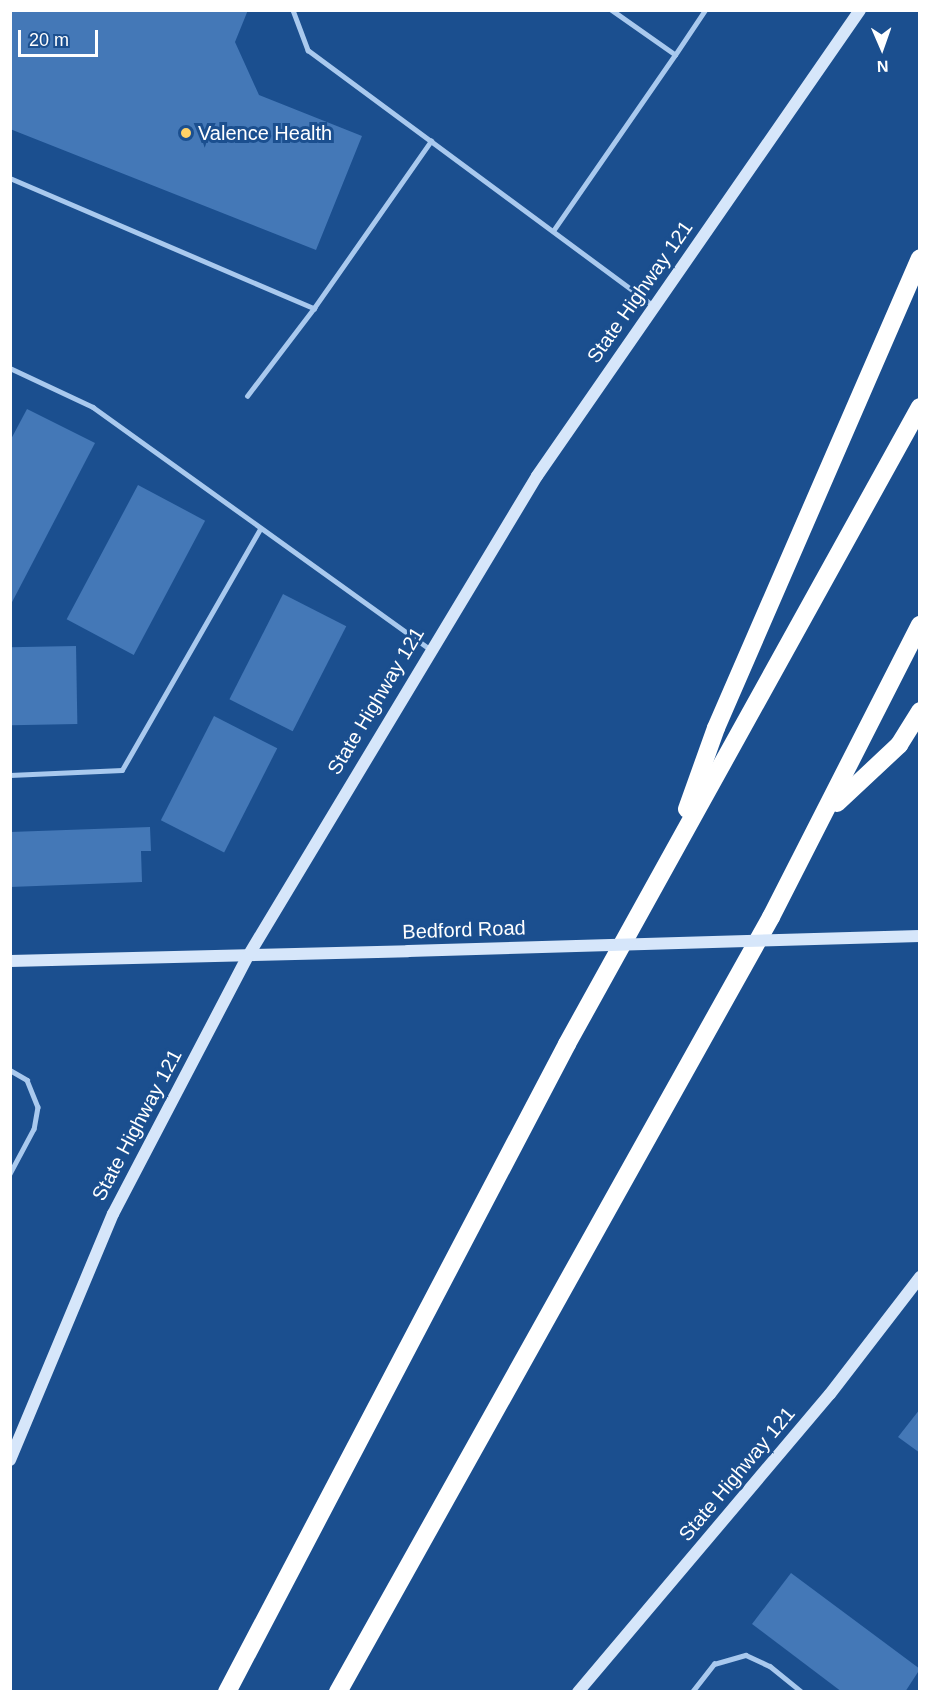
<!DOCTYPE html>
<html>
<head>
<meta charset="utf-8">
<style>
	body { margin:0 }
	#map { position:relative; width:930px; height:1702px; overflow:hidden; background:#1b4f8f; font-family:Arial,sans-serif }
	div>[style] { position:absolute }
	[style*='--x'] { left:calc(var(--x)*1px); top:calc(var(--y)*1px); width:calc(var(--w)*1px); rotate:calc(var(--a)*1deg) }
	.building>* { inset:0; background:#4478b7; transform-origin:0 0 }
	.service>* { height:4.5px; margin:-2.25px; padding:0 2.25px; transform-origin:2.25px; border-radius:2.25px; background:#a9c9ee }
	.secondary>* { height:12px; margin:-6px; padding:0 6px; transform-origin:6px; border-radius:6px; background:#d6e6fa }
	.motorway>* { height:18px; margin:-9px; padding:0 9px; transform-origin:9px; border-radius:9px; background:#fff }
	.secondary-bridge>* { height:12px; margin:-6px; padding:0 6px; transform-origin:6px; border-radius:6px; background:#d6e6fa }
	.dots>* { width:16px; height:16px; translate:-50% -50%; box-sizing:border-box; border:3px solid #1b4f8f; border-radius:50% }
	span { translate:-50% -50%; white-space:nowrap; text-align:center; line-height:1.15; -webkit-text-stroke:6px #1b4f8f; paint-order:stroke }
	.poi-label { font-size:20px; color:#fff }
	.left { translate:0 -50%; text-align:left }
	.street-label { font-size:20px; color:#fff }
	.frame { position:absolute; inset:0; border:12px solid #fff; pointer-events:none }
	.north { position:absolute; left:852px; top:18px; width:60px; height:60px; -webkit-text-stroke:4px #1b4f8f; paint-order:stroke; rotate:178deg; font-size:16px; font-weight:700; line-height:24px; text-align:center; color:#fff }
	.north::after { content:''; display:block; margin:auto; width:21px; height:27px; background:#fff; clip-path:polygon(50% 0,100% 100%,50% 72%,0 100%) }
	.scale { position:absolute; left:18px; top:30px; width:80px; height:27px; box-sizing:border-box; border:3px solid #fff; border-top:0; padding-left:8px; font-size:18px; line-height:21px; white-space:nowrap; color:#fff; -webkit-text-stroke:4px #1b4f8f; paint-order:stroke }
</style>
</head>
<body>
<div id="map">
	<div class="building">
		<div style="clip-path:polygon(10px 10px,248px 10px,235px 42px,259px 95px,362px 136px,316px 250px,10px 129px)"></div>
		<div style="clip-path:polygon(27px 409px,95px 443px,10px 606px,10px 441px)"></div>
		<div style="left:138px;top:485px;width:76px;height:152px;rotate:28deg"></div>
		<div style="left:283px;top:594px;width:71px;height:118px;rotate:27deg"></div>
		<div style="left:76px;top:646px;width:78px;height:66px;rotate:89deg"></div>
		<div style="left:214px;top:716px;width:71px;height:117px;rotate:27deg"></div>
		<div style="clip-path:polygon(150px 827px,151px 851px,141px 851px,142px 882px,10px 887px,10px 832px)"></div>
		<div style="clip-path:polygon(920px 1409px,920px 1453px,898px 1437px)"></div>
		<div style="clip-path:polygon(791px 1573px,920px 1669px,905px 1692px,842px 1692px,752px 1624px)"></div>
	</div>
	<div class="service">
		<div style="--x:293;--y:10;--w:43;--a:69.4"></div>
		<div style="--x:308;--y:50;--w:430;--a:36.5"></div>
		<div style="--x:675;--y:55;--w:54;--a:-56.3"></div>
		<div style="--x:10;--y:178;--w:331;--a:23.2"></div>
		<div style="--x:314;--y:308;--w:204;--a:-55"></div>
		<div style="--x:553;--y:231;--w:214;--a:-55.3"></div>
		<div style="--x:675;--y:55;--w:78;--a:-144.9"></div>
		<div style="--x:10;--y:368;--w:92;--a:25.2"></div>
		<div style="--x:93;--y:407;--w:413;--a:35.7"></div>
		<div style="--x:247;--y:396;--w:111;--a:-52.7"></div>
		<div style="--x:10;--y:775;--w:112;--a:-2.6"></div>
		<div style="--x:122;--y:770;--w:278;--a:-60.2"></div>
		<div style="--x:10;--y:1070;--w:20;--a:30"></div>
		<div style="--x:27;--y:1080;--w:29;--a:68"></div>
		<div style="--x:38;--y:1107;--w:22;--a:100"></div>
		<div style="--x:34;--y:1129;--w:51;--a:118.1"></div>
		<div style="--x:692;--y:1692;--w:36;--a:-52"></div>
		<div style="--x:714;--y:1664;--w:33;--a:-16"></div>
		<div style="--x:746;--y:1655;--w:26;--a:25"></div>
		<div style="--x:770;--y:1666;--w:41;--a:39.1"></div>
	</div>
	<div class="secondary">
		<div style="--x:10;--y:961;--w:398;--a:-1.4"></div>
		<div style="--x:10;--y:1460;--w:267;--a:-67.3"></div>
		<div style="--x:113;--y:1214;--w:291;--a:-62.4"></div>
		<div style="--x:248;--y:956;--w:560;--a:-58.95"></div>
		<div style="--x:537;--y:476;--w:567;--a:-55.27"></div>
		<div style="--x:578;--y:1692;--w:390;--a:-49.8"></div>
		<div style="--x:830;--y:1394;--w:148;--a:-52.4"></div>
	</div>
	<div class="motorway">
		<div style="--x:837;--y:803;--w:85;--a:-43.1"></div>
		<div style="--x:899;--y:745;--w:40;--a:-58"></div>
		<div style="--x:687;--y:809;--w:86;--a:-70.3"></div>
		<div style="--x:716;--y:728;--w:512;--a:-66.54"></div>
		<div style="--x:227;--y:1692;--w:732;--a:-62.31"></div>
		<div style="--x:567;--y:1044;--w:728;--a:-61.01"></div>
		<div style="--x:338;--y:1692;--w:888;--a:-60.81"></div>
		<div style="--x:771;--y:917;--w:328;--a:-63"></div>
	</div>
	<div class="secondary-bridge">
		<div style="--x:408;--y:951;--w:512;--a:-1.68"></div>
	</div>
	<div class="dots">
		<div style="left:186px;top:133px;background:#ffd166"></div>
	</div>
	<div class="poi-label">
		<span class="left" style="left:198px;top:133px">Valence Health</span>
	</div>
	<div class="street-label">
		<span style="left:640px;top:292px;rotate:-55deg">State Highway 121</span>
		<span style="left:376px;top:701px;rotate:-59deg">State Highway 121</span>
		<span style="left:464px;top:930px;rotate:-2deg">Bedford Road</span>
		<span style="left:137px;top:1125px;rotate:-62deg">State Highway 121</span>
		<span style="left:737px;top:1474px;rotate:-50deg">State Highway 121</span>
	</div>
	<div class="frame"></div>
	<div class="north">N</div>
	<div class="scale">20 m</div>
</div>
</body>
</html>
